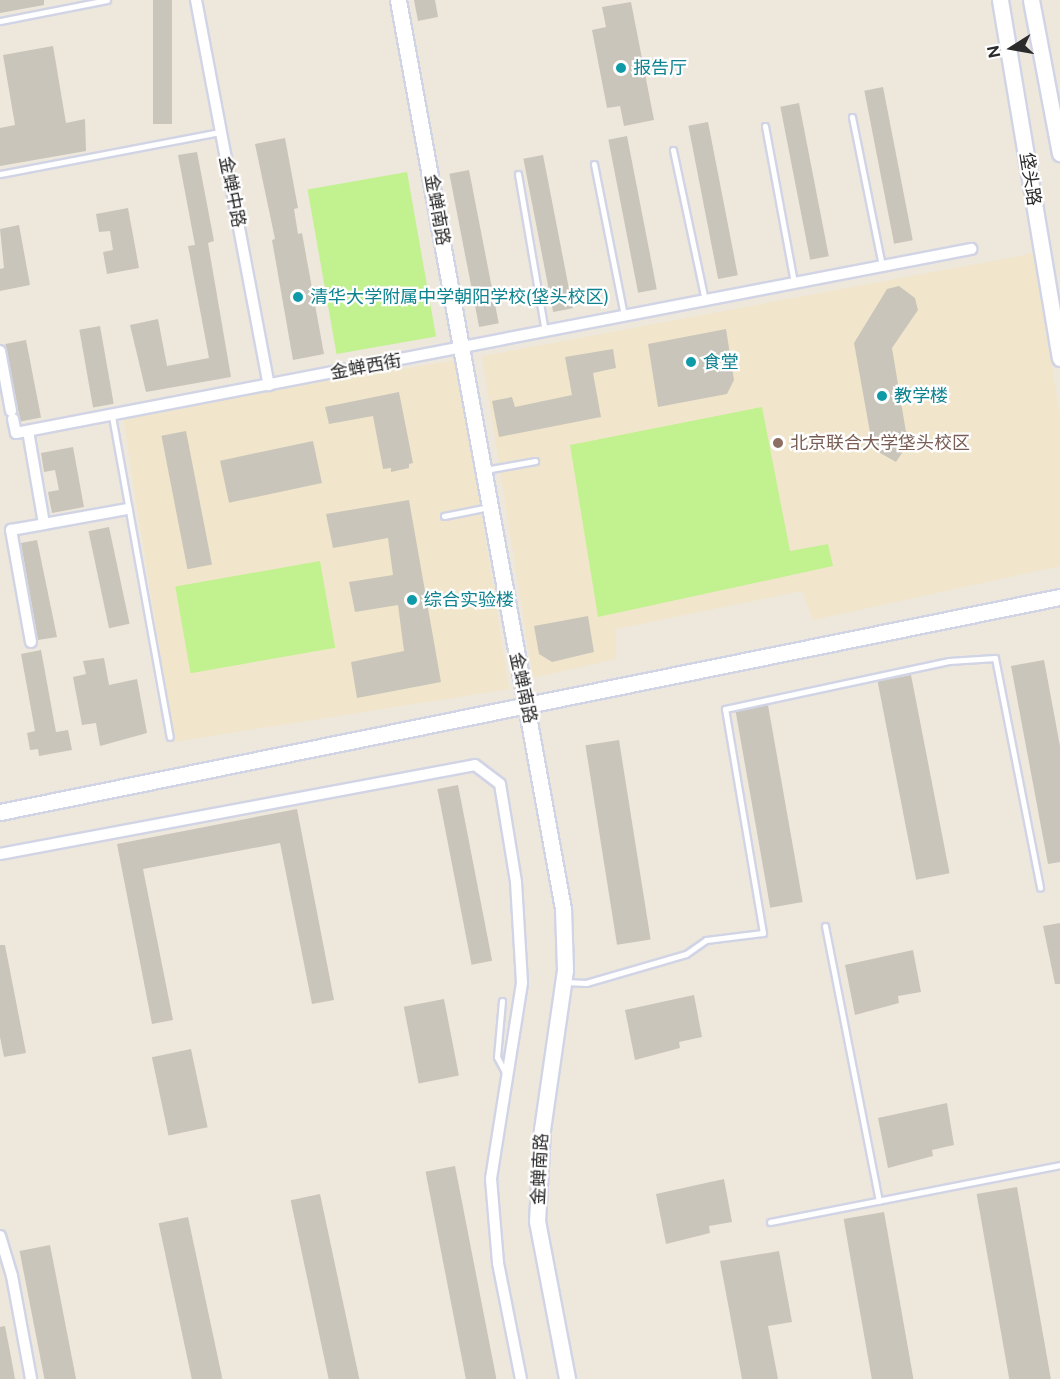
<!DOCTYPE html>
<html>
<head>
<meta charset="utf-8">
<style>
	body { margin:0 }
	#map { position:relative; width:1060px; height:1379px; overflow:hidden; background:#eee7dc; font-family:"Public Sans","Noto Sans SC",sans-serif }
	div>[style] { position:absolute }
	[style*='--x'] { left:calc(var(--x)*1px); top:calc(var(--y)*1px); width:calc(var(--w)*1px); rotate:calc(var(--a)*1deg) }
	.education>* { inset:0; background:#f1e6cb; transform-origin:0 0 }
	.pitch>* { inset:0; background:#c2f190; transform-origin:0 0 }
	.building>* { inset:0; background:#c9c5bb; transform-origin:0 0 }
	.roads { filter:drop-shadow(2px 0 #d1d4e5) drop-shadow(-2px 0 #d1d4e5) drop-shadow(0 2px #d1d4e5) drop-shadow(0 -2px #d1d4e5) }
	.lane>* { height:5px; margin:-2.5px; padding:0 2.5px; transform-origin:2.5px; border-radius:2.5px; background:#fff }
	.street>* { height:10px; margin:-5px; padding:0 5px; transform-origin:5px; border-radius:5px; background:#fff }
	.secondary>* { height:15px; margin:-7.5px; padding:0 7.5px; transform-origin:7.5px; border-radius:7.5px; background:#fff }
	.dots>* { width:16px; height:16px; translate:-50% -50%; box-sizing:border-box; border:3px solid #fff; border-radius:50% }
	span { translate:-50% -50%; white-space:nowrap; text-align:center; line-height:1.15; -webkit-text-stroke:4.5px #fff; paint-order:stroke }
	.culture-label { font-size:18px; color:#0d838f }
	.left { translate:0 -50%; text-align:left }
	.street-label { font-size:18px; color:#2b2b2b }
	.education-label { font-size:18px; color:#785e54 }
	.north { position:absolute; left:982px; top:18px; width:60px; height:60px; -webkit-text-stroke:4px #fff; paint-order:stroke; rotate:259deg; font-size:16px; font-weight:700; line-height:24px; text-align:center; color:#2b2b2b }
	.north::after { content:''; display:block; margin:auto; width:21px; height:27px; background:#2b2b2b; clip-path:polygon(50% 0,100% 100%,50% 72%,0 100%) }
</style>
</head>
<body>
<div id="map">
	<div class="education">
		<div style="clip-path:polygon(1035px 253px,1060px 418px,1060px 566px,813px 620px,802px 591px,616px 629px,616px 659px,533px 678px,482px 356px)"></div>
		<div style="left:457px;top:360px;width:333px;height:339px;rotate:81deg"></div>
	</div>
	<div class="pitch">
		<div style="left:407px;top:172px;width:167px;height:101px;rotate:80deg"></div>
		<div style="clip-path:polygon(762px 407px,790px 551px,828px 544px,833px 566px,598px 617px,570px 445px)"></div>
		<div style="left:320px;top:561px;width:88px;height:147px;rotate:80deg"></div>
	</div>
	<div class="building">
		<div style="clip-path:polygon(0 0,44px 0,44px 5px,0 13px)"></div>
		<div style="left:153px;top:0;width:19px;height:124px"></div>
		<div style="clip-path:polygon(414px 0,435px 0,438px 17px,418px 21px)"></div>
		<div style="clip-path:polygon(631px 2px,654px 120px,624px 126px,620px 106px,607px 108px,592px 30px,606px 27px,602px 7px)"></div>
		<div style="clip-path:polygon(53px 46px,66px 123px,85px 119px,86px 151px,0 166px,0 128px,15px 125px,3px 55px)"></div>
		<div style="left:883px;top:87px;width:156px;height:19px;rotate:79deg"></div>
		<div style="left:799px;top:103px;width:156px;height:19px;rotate:79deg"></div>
		<div style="left:708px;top:122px;width:156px;height:20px;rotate:79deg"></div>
		<div style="left:627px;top:136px;width:156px;height:19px;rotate:79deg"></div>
		<div style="clip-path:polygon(285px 138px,298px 208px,294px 209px,298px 234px,302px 233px,324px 354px,293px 360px,272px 240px,275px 239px,255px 144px)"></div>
		<div style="clip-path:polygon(197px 152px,214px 241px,208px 243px,231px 377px,146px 392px,130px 325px,158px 319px,167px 366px,209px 358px,188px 246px,195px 245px,178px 155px)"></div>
		<div style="left:543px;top:155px;width:156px;height:20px;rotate:79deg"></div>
		<div style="left:469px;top:170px;width:156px;height:20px;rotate:79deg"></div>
		<div style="clip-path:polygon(128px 208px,139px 268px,107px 274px,103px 252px,113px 250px,110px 231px,99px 232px,96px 214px)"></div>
		<div style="clip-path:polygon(19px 225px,30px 285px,0 291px,0 269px,4px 268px,0 229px)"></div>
		<div style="clip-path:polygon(899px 286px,915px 298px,918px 310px,892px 348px,908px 444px,896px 462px,873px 449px,854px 343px,887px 289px)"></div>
		<div style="left:100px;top:326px;width:79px;height:21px;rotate:80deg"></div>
		<div style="clip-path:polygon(726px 329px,734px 380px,727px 394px,658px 407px,648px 344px)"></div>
		<div style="left:26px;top:340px;width:79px;height:21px;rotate:79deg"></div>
		<div style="clip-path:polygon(613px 349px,616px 368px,593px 373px,601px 417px,499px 437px,492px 401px,512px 397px,515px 407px,572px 395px,565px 357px)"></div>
		<div style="clip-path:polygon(399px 392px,413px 463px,409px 464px,409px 468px,391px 472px,391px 468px,383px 469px,373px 416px,329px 424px,325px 407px)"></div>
		<div style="left:186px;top:431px;width:136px;height:25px;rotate:79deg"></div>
		<div style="left:313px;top:441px;width:43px;height:95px;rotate:78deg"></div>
		<div style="clip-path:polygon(73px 447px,84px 507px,52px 513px,48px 492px,59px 490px,55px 470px,44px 472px,41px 453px)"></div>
		<div style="clip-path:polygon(409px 500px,441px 682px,357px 698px,351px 662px,404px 651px,398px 605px,355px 612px,349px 582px,393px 575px,388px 538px,333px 548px,326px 514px)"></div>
		<div style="left:109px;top:527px;width:99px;height:21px;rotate:78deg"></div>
		<div style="clip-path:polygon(37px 540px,57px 637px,38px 640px,21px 543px)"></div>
		<div style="clip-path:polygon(588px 616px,594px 652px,552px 662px,539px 654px,534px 626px)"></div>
		<div style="clip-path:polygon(41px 650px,56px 732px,68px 730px,72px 750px,39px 756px,38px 749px,30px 750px,27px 733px,35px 731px,21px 654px)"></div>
		<div style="clip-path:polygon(104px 658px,109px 685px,137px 679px,147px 733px,100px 746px,96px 723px,82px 725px,73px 677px,86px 674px,83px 661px)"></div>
		<div style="clip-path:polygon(1044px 660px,1060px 746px,1060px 862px,1048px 864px,1011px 666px)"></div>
		<div style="left:911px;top:675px;width:202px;height:34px;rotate:79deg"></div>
		<div style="left:768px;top:705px;width:200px;height:33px;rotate:80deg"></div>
		<div style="left:619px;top:740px;width:202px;height:34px;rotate:81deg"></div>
		<div style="left:458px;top:785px;width:179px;height:21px;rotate:79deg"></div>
		<div style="clip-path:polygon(297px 809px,334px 1000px,312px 1004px,280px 843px,143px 869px,173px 1020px,152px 1024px,117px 844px)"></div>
		<div style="clip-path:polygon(1060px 923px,1060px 984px,1055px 984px,1043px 926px)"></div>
		<div style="clip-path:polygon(0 945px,5px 945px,26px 1053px,4px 1057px,0 1037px)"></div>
		<div style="clip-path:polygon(913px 950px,921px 992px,898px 996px,899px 1003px,855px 1015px,845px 965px)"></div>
		<div style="clip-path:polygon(694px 995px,702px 1037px,679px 1042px,680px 1048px,635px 1060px,625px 1010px)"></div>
		<div style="left:444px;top:999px;width:78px;height:41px;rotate:79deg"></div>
		<div style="left:191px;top:1049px;width:80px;height:40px;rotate:78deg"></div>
		<div style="clip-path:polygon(947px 1103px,954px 1145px,932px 1150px,933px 1156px,888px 1168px,878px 1118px)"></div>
		<div style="left:455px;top:1166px;width:217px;height:30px;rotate:79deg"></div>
		<div style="clip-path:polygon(724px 1179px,732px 1222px,709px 1226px,710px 1233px,666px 1244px,656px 1194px)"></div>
		<div style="left:1017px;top:1187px;width:195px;height:41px;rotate:80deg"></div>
		<div style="left:320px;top:1194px;width:189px;height:30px;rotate:78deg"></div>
		<div style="left:884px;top:1212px;width:170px;height:41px;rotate:80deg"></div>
		<div style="left:188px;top:1217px;width:165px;height:30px;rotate:78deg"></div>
		<div style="left:50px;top:1245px;width:137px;height:31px;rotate:79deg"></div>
		<div style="clip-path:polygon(779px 1251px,792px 1322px,768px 1326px,778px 1379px,742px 1379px,720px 1261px)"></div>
		<div style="clip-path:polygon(5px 1326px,11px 1357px,15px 1379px,0 1379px,0 1327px)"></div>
	</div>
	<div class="roads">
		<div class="lane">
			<div style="--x:0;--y:21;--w:109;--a:-11.1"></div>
			<div style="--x:852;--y:117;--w:152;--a:78.6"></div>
			<div style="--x:765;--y:126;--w:160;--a:79.5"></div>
			<div style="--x:673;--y:150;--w:154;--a:78"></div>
			<div style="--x:594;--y:164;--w:155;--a:78.8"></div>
			<div style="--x:0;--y:174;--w:224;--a:-10.8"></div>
			<div style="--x:518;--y:174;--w:160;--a:80.3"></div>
			<div style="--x:112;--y:416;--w:326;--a:79.8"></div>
			<div style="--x:485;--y:470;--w:51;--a:-10.2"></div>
			<div style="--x:444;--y:516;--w:46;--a:-11.3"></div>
			<div style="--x:825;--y:926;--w:280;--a:78.9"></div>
			<div style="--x:565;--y:982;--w:21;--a:3"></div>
			<div style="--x:586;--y:983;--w:104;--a:-16.2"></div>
			<div style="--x:686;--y:954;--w:24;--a:-35"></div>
			<div style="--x:706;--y:940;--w:57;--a:-7"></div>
			<div style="--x:763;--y:933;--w:227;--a:-99.6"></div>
			<div style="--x:725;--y:709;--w:229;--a:-12.1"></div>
			<div style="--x:949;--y:661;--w:46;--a:-3.7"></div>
			<div style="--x:995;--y:658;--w:234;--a:78.9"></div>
			<div style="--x:502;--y:1001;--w:56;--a:95.1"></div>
			<div style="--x:497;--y:1057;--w:19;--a:62"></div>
			<div style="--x:770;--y:1222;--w:296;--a:-11.1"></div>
		</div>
		<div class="street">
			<div style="--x:196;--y:0;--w:392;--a:79.3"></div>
			<div style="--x:0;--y:351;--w:61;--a:79.6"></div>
			<div style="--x:13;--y:419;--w:14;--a:78"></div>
			<div style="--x:16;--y:433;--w:973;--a:-10.91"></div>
			<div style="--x:28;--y:431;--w:94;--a:80.2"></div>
			<div style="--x:44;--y:524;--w:84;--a:-10.2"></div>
			<div style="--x:31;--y:642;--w:114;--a:-100.1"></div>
			<div style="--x:11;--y:530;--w:34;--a:-10"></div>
			<div style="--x:0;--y:854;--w:483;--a:-10.6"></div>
			<div style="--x:475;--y:765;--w:31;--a:37"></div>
			<div style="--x:500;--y:784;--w:99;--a:80.7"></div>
			<div style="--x:516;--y:882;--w:101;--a:86.6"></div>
			<div style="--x:522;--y:983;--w:198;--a:99"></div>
			<div style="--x:491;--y:1179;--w:84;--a:85.2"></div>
			<div style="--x:498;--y:1263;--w:118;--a:78.8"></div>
			<div style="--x:0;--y:1236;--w:42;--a:73.3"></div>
			<div style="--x:12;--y:1276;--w:105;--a:79.5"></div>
		</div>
		<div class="secondary">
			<div style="--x:398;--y:0;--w:924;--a:79.71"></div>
			<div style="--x:563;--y:909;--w:61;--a:88.1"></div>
			<div style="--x:565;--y:970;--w:161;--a:98.2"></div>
			<div style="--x:542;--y:1129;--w:92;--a:93.1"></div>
			<div style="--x:537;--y:1221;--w:161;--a:79.2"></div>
			<div style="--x:1000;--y:0;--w:363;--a:80.5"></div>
			<div style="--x:1031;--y:0;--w:156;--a:79.3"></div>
			<div style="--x:0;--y:812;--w:1082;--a:-11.47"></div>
		</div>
	</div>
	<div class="dots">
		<div style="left:621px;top:68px;background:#0f9aa8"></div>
		<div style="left:298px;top:297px;background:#0f9aa8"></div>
		<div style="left:691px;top:362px;background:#0f9aa8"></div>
		<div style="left:882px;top:396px;background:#0f9aa8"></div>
		<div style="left:778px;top:443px;background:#8d6e63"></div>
		<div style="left:412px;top:600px;background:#0f9aa8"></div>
	</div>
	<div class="culture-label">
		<span class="left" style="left:633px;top:68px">报告厅</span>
		<span class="left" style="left:310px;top:297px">清华大学附属中学朝阳学校(垡头校区)</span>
		<span class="left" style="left:703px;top:362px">食堂</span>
		<span class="left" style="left:894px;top:396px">教学楼</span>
		<span class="left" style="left:424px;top:600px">综合实验楼</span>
	</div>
	<div class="street-label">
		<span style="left:1030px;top:179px;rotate:81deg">垡头路</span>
		<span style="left:232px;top:192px;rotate:79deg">金蝉中路</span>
		<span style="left:437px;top:210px;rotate:80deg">金蝉南路</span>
		<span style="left:366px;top:367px;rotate:-10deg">金蝉西街</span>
		<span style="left:523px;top:688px;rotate:78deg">金蝉南路</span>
		<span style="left:540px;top:1169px;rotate:-87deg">金蝉南路</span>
	</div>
	<div class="education-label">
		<span class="left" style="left:790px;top:443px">北京联合大学垡头校区</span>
	</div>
	<div class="north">N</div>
</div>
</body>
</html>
